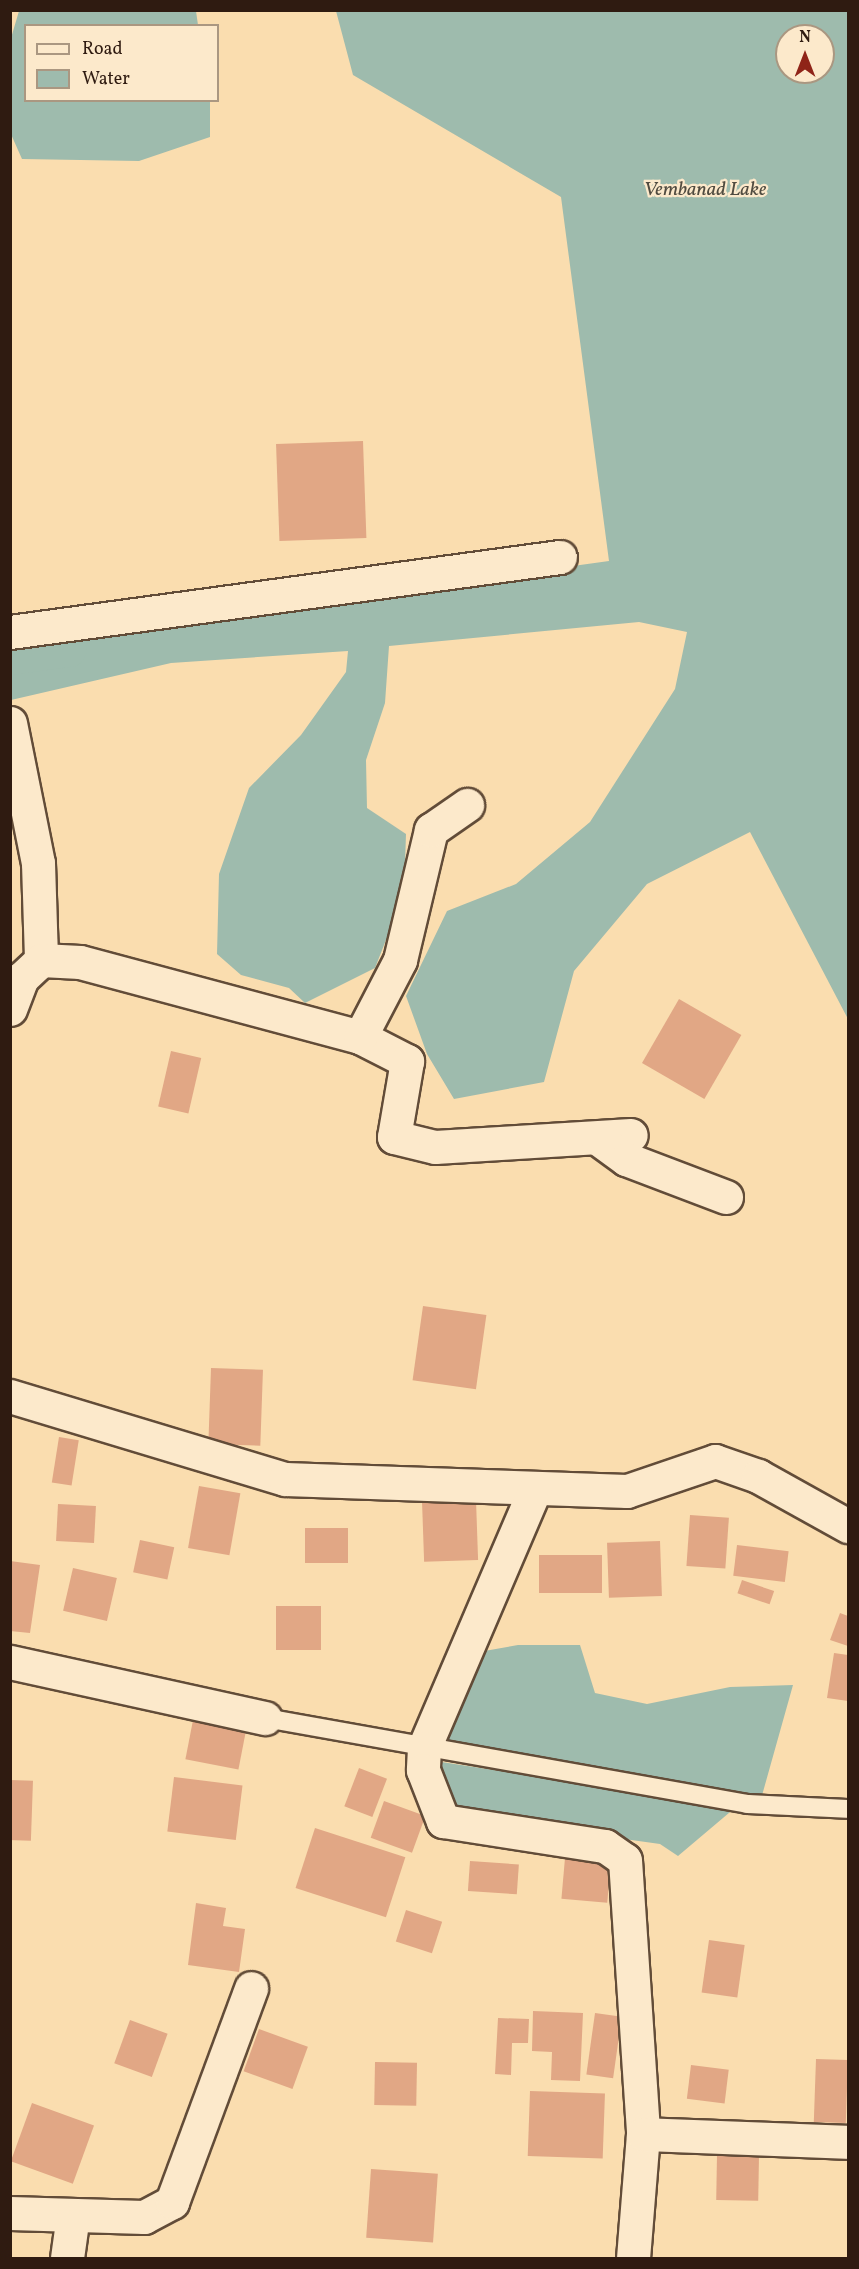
<!DOCTYPE html>
<html>
<head>
<meta charset="utf-8">
<style>
	body { margin:0 }
	#map { position:relative; width:859px; height:2269px; overflow:hidden; background:#faddaf; font-family:Vollkorn,serif }
	div>[style] { position:absolute }
	[style*='--x'] { left:calc(var(--x)*1px); top:calc(var(--y)*1px); width:calc(var(--w)*1px); rotate:calc(var(--a)*1deg) }
	.water>* { inset:0; background:#9ebbad }
	.canal>* { height:34px; margin:-17px; padding:0 17px; transform-origin:17px; border-radius:17px; background:#9ebbad }
	.building>* { inset:0; background:#e1a785; transform-origin:0 0 }
	.roads { filter:drop-shadow(2px 0 #624c38) drop-shadow(-2px 0 #624c38) drop-shadow(0 2px #624c38) drop-shadow(0 -2px #624c38) }
	.lane>* { height:18px; margin:-9px; padding:0 9px; transform-origin:9px; border-radius:9px; background:#fce9cb }
	.street>* { height:33px; margin:-16.5px; padding:0 16.5px; transform-origin:16.5px; border-radius:16.5px; background:#fce9cb }
	span { translate:-50% -50%; white-space:nowrap; text-align:center; line-height:1.15; -webkit-text-stroke:4.5px #fce9cb; paint-order:stroke }
	.water-label { font-size:20px; color:#504b40; font-style:italic }
	.frame { position:absolute; inset:0; border:12px solid #2f1b11; pointer-events:none }
	.legend { position:absolute; left:24px; top:24px; width:195px; height:78px; box-sizing:border-box; background:#fce9cb; border:2px solid #aa9781; margin:0; padding:8px 10px; list-style:none; font-size:18px; color:#2f1b11 }
	.legend li { display:flex; align-items:center; gap:12px; height:30px }
	.legend b { width:30px; border:2px solid #aa9781 }
	.north { position:absolute; left:775px; top:24px; width:60px; height:60px; box-sizing:border-box; background:#fce9cb; border:2px solid #aa9781; border-radius:50%; rotate:0deg; font-size:16px; font-weight:700; line-height:24px; text-align:center; color:#2f1b11 }
	.north::after { content:''; display:block; margin:auto; width:21px; height:27px; background:#8f2418; clip-path:polygon(50% 0,100% 100%,50% 72%,0 100%) }
</style>
</head>
<body>
<div id="map">
	<div class="water">
		<div style="clip-path:polygon(19px 11px,196px 11px,198px 25px,26px 26px,26px 100px,210px 101px,210px 137px,139px 161px,22px 159px,10px 132px,11px 38px)"></div>
		<div style="clip-path:polygon(evenodd,336px 11px,848px 11px,848px 1019px,750px 832px,647px 884px,574px 971px,544px 1082px,454px 1099px,427px 1054px,406px 996px,447px 911px,516px 884px,590px 822px,675px 689px,687px 632px,639px 622px,389px 646px,385px 703px,366px 760px,367px 808px,406px 834px,404px 894px,375px 968px,305px 1003px,289px 988px,241px 975px,217px 954px,219px 874px,249px 788px,301px 735px,346px 672px,348px 651px,171px 663px,11px 700px,10px 662px,22px 661px,21px 643px,609px 561px,561px 197px,353px 75px,336px 11px,787px 36px,823px 36px,823px 72px,787px 72px,787px 36px)"></div>
		<div style="clip-path:polygon(518px 1645px,580px 1645px,595px 1693px,647px 1704px,730px 1687px,793px 1685px,761px 1799px,442px 1744px,473px 1653px)"></div>
		<div style="clip-path:polygon(435px 1761px,736px 1807px,678px 1856px,660px 1844px,453px 1815px)"></div>
	</div>
	<div class="canal">
		<div style="--x:10;--y:658;--w:60;--a:-7.7"></div>
	</div>
	<div class="building">
		<div style="left:363px;top:441px;width:97px;height:87px;rotate:88deg"></div>
		<div style="left:679px;top:999px;width:72px;height:74px;rotate:30deg"></div>
		<div style="left:171px;top:1051px;width:31px;height:57px;rotate:13deg"></div>
		<div style="left:423px;top:1306px;width:64px;height:75px;rotate:8deg"></div>
		<div style="left:211px;top:1368px;width:52px;height:76px;rotate:2deg"></div>
		<div style="left:59px;top:1437px;width:20px;height:46px;rotate:9deg"></div>
		<div style="left:199px;top:1486px;width:42px;height:63px;rotate:10deg"></div>
		<div style="left:476px;top:1500px;width:60px;height:54px;rotate:88deg"></div>
		<div style="left:58px;top:1504px;width:38px;height:37px;rotate:3deg"></div>
		<div style="left:690px;top:1515px;width:39px;height:51px;rotate:4deg"></div>
		<div style="left:305px;top:1528px;width:43px;height:35px"></div>
		<div style="left:140px;top:1540px;width:35px;height:33px;rotate:12deg"></div>
		<div style="left:660px;top:1541px;width:55px;height:53px;rotate:88deg"></div>
		<div style="left:737px;top:1545px;width:52px;height:31px;rotate:7deg"></div>
		<div style="left:602px;top:1555px;width:38px;height:63px;rotate:90deg"></div>
		<div style="clip-path:polygon(10px 1561px,40px 1565px,30px 1633px,10px 1631px)"></div>
		<div style="left:73px;top:1568px;width:45px;height:44px;rotate:13deg"></div>
		<div style="left:742px;top:1580px;width:34px;height:14px;rotate:19deg"></div>
		<div style="left:276px;top:1606px;width:45px;height:44px"></div>
		<div style="clip-path:polygon(840px 1613px,848px 1616px,848px 1646px,830px 1640px)"></div>
		<div style="clip-path:polygon(834px 1653px,848px 1655px,848px 1701px,827px 1698px)"></div>
		<div style="left:194px;top:1715px;width:54px;height:45px;rotate:11deg"></div>
		<div style="left:359px;top:1768px;width:30px;height:41px;rotate:21deg"></div>
		<div style="left:174px;top:1777px;width:69px;height:55px;rotate:7deg"></div>
		<div style="left:10px;top:1780px;width:23px;height:60px;rotate:2deg"></div>
		<div style="left:384px;top:1801px;width:44px;height:39px;rotate:20deg"></div>
		<div style="left:315px;top:1828px;width:95px;height:63px;rotate:18deg"></div>
		<div style="left:565px;top:1858px;width:46px;height:41px;rotate:5deg"></div>
		<div style="left:470px;top:1861px;width:49px;height:30px;rotate:4deg"></div>
		<div style="clip-path:polygon(196px 1903px,226px 1908px,223px 1926px,245px 1929px,239px 1972px,188px 1965px)"></div>
		<div style="left:406px;top:1910px;width:38px;height:33px;rotate:18deg"></div>
		<div style="left:709px;top:1940px;width:36px;height:53px;rotate:8deg"></div>
		<div style="clip-path:polygon(533px 2011px,583px 2013px,580px 2081px,551px 2080px,552px 2052px,532px 2051px)"></div>
		<div style="left:595px;top:2013px;width:27px;height:62px;rotate:8deg"></div>
		<div style="clip-path:polygon(498px 2018px,529px 2019px,528px 2043px,512px 2043px,511px 2075px,495px 2074px)"></div>
		<div style="left:130px;top:2020px;width:40px;height:46px;rotate:20deg"></div>
		<div style="left:259px;top:2029px;width:52px;height:45px;rotate:20deg"></div>
		<div style="left:816px;top:2059px;width:32px;height:63px;rotate:2deg"></div>
		<div style="left:375px;top:2062px;width:42px;height:43px;rotate:1deg"></div>
		<div style="left:691px;top:2065px;width:38px;height:34px;rotate:7deg"></div>
		<div style="left:530px;top:2091px;width:75px;height:65px;rotate:2deg"></div>
		<div style="left:32px;top:2103px;width:66px;height:62px;rotate:20deg"></div>
		<div style="left:717px;top:2155px;width:42px;height:45px;rotate:1deg"></div>
		<div style="left:371px;top:2169px;width:67px;height:69px;rotate:4deg"></div>
	</div>
	<div class="roads">
		<div class="lane">
			<div style="--x:265;--y:1718;--w:490;--a:10.1"></div>
			<div style="--x:747;--y:1804;--w:101;--a:2.8"></div>
		</div>
		<div class="street">
			<div style="--x:10;--y:632;--w:555;--a:-7.77"></div>
			<div style="--x:10;--y:723;--w:143;--a:78.7"></div>
			<div style="--x:38;--y:863;--w:97;--a:88.2"></div>
			<div style="--x:10;--y:1009;--w:33;--a:-69"></div>
			<div style="--x:22;--y:978;--w:26;--a:-43"></div>
			<div style="--x:41;--y:960;--w:39;--a:3"></div>
			<div style="--x:80;--y:962;--w:290;--a:15"></div>
			<div style="--x:360;--y:1037;--w:53;--a:27.1"></div>
			<div style="--x:407;--y:1061;--w:77;--a:99.7"></div>
			<div style="--x:394;--y:1137;--w:42;--a:13.7"></div>
			<div style="--x:435;--y:1147;--w:196;--a:-3.5"></div>
			<div style="--x:360;--y:1037;--w:87;--a:-62.5"></div>
			<div style="--x:400;--y:960;--w:134;--a:-76.6"></div>
			<div style="--x:431;--y:830;--w:44;--a:-34.8"></div>
			<div style="--x:597;--y:1138;--w:36;--a:36"></div>
			<div style="--x:626;--y:1159;--w:107;--a:20.8"></div>
			<div style="--x:10;--y:1396;--w:287;--a:16.8"></div>
			<div style="--x:285;--y:1479;--w:342;--a:2"></div>
			<div style="--x:627;--y:1491;--w:93;--a:-18.8"></div>
			<div style="--x:715;--y:1461;--w:46;--a:19.2"></div>
			<div style="--x:758;--y:1476;--w:103;--a:29.1"></div>
			<div style="--x:535;--y:1489;--w:282;--a:113.2"></div>
			<div style="--x:424;--y:1748;--w:22;--a:93"></div>
			<div style="--x:423;--y:1770;--w:55;--a:68.6"></div>
			<div style="--x:443;--y:1821;--w:164;--a:8.8"></div>
			<div style="--x:605;--y:1846;--w:24;--a:35"></div>
			<div style="--x:625;--y:1860;--w:275;--a:86.2"></div>
			<div style="--x:643;--y:2134;--w:124;--a:94.6"></div>
			<div style="--x:10;--y:1662;--w:261;--a:12.4"></div>
			<div style="--x:643;--y:2134;--w:205;--a:2.2"></div>
			<div style="--x:10;--y:2213;--w:134;--a:1.7"></div>
			<div style="--x:144;--y:2217;--w:32;--a:-28"></div>
			<div style="--x:172;--y:2202;--w:228;--a:-69.7"></div>
			<div style="--x:67;--y:2258;--w:43;--a:-82.1"></div>
		</div>
	</div>
	<div class="water-label">
		<span style="left:705px;top:190px">Vembanad Lake</span>
	</div>
	<div class="frame"></div>
	<ul class="legend">
	<li><b style="height:8px;background:#fce9cb"></b>Road</li>
	<li><b style="height:16px;background:#9ebbad"></b>Water</li>
	</ul>
	<div class="north">N</div>
</div>
</body>
</html>
